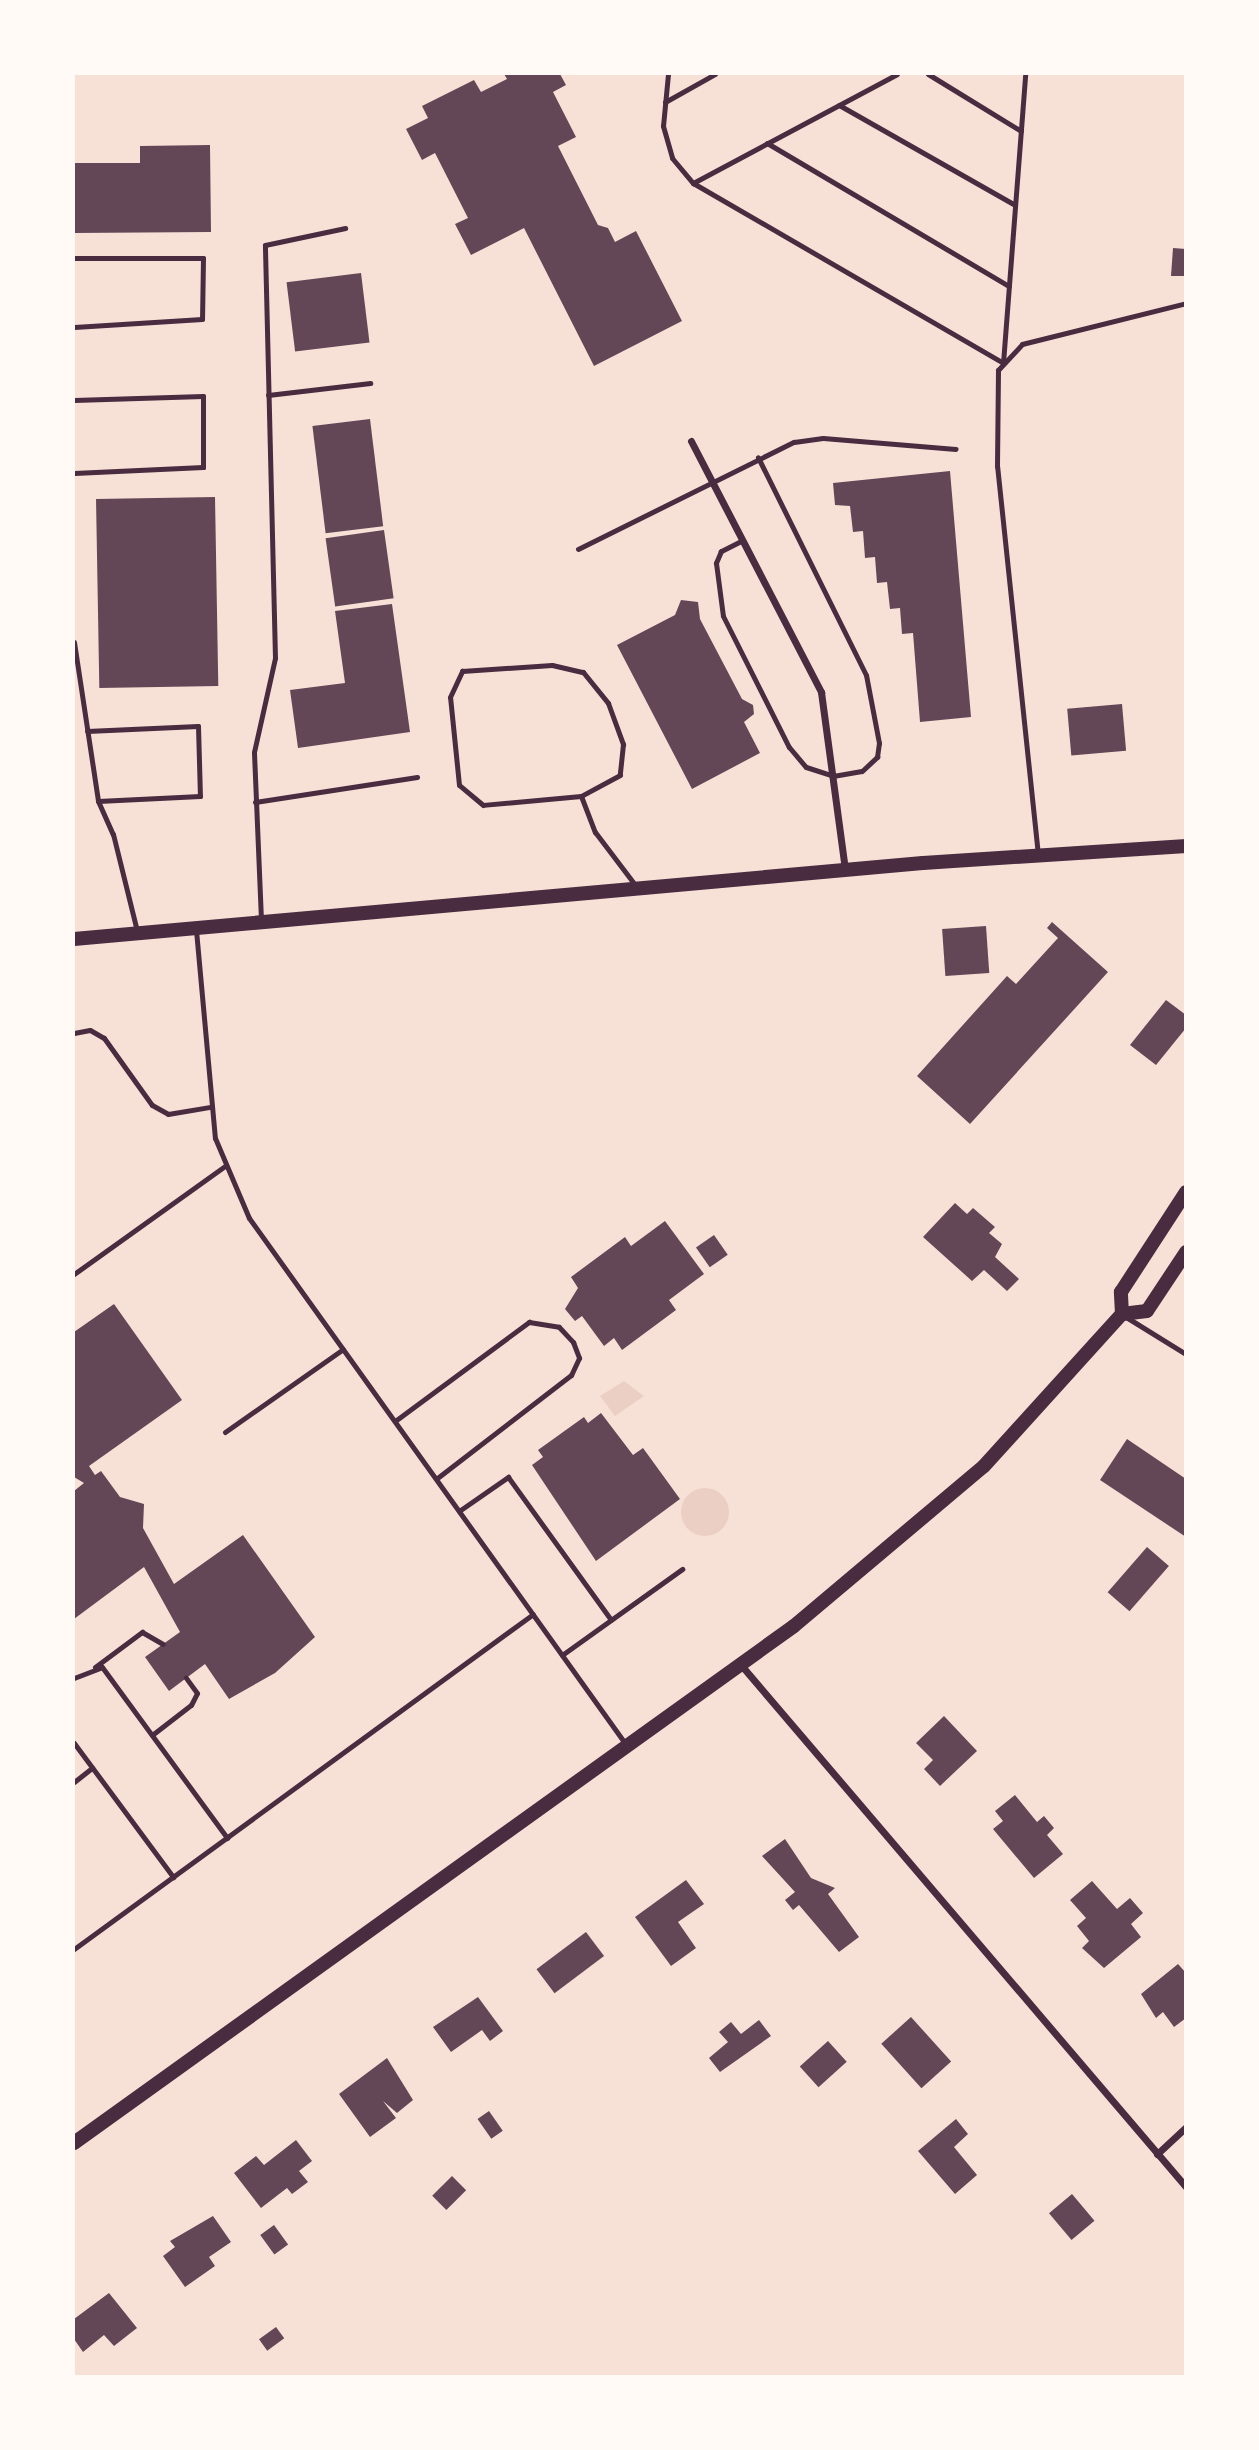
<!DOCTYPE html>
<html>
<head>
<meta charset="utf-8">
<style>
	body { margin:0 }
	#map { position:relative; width:1259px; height:2450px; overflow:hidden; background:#f7e1d7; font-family:Jost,sans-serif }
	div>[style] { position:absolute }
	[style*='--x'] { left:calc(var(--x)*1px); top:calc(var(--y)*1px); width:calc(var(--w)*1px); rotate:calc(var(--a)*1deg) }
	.green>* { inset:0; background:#ebcfc5 }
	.round { border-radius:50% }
	.building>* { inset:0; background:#644757; transform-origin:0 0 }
	.service>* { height:5px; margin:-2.5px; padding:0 2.5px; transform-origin:2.5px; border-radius:2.5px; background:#4a2c40 }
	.minor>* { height:7px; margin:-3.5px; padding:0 3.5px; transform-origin:3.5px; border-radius:3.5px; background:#4a2c40 }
	.secondary>* { height:14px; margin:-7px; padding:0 7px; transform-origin:7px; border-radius:7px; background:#4a2c40 }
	span { translate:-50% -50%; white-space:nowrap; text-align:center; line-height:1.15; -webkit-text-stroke:7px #fffaf5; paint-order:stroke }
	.frame { position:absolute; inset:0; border:75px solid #fffaf5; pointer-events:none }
</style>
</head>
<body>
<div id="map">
	<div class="green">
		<div style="clip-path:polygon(624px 1381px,644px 1396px,615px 1416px,600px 1396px)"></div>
		<div class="round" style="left:681px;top:1488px;width:48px;height:48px"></div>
	</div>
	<div class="building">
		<div style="clip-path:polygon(504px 74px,560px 74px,566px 85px,553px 92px,576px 137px,558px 146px,598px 225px,608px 228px,615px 242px,636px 231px,682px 321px,594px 366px,524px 228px,471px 255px,455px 224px,468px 218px,435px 153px,422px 160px,406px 129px,428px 118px,422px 106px,474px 80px,481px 92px,507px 79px)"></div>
		<div style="clip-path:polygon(210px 145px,211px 232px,74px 233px,74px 163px,140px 163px,140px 146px)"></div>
		<div style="clip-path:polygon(1173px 248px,1186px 249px,1186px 276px,1171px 276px)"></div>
		<div style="left:361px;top:273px;width:70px;height:75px;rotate:83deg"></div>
		<div style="left:370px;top:419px;width:108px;height:58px;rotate:83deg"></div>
		<div style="clip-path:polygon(950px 471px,971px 717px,920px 722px,913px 633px,902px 634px,900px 608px,890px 609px,887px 582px,877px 583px,875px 557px,865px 558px,863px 531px,853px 532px,850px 506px,835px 505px,833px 483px)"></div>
		<div style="left:215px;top:497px;width:189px;height:119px;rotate:89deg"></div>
		<div style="left:384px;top:530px;width:69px;height:59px;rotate:82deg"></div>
		<div style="clip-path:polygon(681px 600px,698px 602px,700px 619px,742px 699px,753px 705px,754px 714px,744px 722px,760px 753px,692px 789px,617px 645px,675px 615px)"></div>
		<div style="clip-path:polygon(392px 604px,410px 732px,298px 748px,290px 690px,345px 683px,335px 611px)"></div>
		<div style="left:1122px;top:704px;width:47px;height:55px;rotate:85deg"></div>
		<div style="clip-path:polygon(1052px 922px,1108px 972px,970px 1124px,917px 1076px,1007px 976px,1016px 984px,1058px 938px,1047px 928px)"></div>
		<div style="left:986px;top:926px;width:47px;height:44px;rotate:86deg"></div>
		<div style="clip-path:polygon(1166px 1000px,1186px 1015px,1186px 1028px,1156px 1065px,1130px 1045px)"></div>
		<div style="clip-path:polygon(955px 1203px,967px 1214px,973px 1208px,995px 1227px,989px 1233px,1002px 1244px,995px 1257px,1019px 1279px,1007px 1291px,984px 1270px,972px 1281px,923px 1237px)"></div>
		<div style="clip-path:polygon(665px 1221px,704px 1274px,669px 1300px,676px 1310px,622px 1350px,614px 1338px,604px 1346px,582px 1316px,575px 1321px,565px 1309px,578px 1288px,571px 1277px,625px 1237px,631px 1246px)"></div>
		<div style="left:714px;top:1235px;width:24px;height:22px;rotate:55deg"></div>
		<div style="clip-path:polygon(114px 1304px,182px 1400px,89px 1466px,95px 1475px,101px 1471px,120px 1497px,144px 1504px,143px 1528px,174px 1584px,243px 1535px,315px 1637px,275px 1673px,229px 1699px,205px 1664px,169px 1691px,145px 1657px,180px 1632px,144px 1567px,74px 1619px,74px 1491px,84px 1483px,74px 1477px,74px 1332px)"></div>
		<div style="clip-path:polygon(601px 1413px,633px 1455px,643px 1448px,680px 1499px,596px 1561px,532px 1465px,543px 1457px,538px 1450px,584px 1417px,588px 1423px)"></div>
		<div style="clip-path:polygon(1127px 1439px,1186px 1479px,1186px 1537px,1100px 1480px)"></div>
		<div style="left:1147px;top:1547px;width:29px;height:60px;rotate:41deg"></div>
		<div style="clip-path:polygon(944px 1716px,977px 1751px,940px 1786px,924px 1769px,933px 1760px,916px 1743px)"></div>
		<div style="clip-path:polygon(1015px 1795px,1037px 1822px,1044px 1816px,1054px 1828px,1047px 1835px,1063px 1854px,1034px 1878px,993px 1829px,1003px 1821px,995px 1811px)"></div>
		<div style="clip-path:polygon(785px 1839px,811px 1878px,835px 1888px,828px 1894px,859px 1937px,839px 1952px,799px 1905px,793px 1910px,785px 1900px,795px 1892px,762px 1856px)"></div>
		<div style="clip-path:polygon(686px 1880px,704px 1904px,678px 1922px,696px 1948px,671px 1966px,635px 1917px)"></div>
		<div style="clip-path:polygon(1092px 1881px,1117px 1909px,1130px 1898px,1143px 1913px,1131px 1924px,1141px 1937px,1104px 1968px,1082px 1948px,1089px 1941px,1077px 1926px,1086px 1918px,1070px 1900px)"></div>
		<div style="left:586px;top:1932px;width:30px;height:62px;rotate:53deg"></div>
		<div style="clip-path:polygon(1178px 1964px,1186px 1973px,1186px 2018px,1174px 2027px,1163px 2012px,1156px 2018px,1141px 1994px)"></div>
		<div style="clip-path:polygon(478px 1997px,503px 2031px,490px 2041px,482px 2030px,451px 2052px,433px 2027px)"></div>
		<div style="left:911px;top:2017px;width:60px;height:40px;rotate:48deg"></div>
		<div style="clip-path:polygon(759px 2020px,771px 2036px,720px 2072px,709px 2058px,728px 2042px,719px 2032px,731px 2022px,741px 2034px)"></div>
		<div style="left:828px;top:2041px;width:28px;height:38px;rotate:48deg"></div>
		<div style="clip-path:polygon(387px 2058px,413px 2100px,397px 2113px,383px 2101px,396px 2118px,370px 2137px,339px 2094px)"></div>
		<div style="left:489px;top:2111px;width:24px;height:14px;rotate:55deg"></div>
		<div style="clip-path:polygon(956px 2119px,968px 2134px,954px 2147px,977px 2175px,955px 2194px,918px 2151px)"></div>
		<div style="clip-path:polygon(296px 2140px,312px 2161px,299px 2171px,308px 2182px,292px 2194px,287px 2188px,261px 2208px,234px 2173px,256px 2156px,264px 2165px)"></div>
		<div style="left:452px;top:2176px;width:20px;height:28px;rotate:45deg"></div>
		<div style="left:1072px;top:2194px;width:35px;height:30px;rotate:50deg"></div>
		<div style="clip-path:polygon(213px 2216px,231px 2242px,209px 2257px,215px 2266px,185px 2287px,163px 2256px,175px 2247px,170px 2241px)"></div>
		<div style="left:274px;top:2225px;width:24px;height:17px;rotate:54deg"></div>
		<div style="clip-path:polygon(109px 2293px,137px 2328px,114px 2346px,104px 2335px,83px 2352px,74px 2339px,74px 2319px)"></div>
		<div style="left:276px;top:2327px;width:14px;height:21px;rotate:54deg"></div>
	</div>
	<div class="service">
		<div style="--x:668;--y:74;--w:52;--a:95.5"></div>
		<div style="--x:663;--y:126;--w:33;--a:74"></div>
		<div style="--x:672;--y:158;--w:33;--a:50"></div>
		<div style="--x:693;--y:183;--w:358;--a:30.1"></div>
		<div style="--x:1003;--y:363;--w:290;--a:-85.6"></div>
		<div style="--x:928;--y:74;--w:109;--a:31.5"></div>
		<div style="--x:665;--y:102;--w:57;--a:-29.2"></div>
		<div style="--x:839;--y:105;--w:202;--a:29.6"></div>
		<div style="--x:767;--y:143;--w:281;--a:30.6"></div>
		<div style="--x:693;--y:183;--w:231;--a:-28.1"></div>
		<div style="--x:74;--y:258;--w:129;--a:0"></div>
		<div style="--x:203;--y:258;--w:61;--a:90.9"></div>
		<div style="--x:202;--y:319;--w:128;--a:176.4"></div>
		<div style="--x:268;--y:395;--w:103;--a:-6.7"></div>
		<div style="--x:74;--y:400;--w:129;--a:-1.8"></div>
		<div style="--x:203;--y:396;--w:71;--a:90"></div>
		<div style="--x:203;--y:467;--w:129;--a:177.3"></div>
		<div style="--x:743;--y:540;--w:25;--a:153"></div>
		<div style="--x:721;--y:551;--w:13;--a:113"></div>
		<div style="--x:716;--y:563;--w:53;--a:82.5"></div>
		<div style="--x:723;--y:616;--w:147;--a:63.3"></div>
		<div style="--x:789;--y:747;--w:26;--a:50"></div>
		<div style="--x:806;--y:767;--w:28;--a:18"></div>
		<div style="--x:833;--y:776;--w:29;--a:-10"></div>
		<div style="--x:862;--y:771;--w:21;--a:-43"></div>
		<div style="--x:877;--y:757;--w:14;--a:-82"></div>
		<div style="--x:879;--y:743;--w:69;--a:-100.8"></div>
		<div style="--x:866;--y:675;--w:243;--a:-116.4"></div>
		<div style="--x:578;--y:549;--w:241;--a:-26.4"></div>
		<div style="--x:794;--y:442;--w:29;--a:-8"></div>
		<div style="--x:823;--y:438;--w:133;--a:4.7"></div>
		<div style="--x:74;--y:642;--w:161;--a:81.4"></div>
		<div style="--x:98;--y:801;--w:36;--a:66"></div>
		<div style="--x:113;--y:834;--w:100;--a:76.1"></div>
		<div style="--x:87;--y:731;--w:111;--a:-2.6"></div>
		<div style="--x:198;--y:726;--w:70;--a:88.4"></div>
		<div style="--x:200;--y:796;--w:102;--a:177.2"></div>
		<div style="--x:581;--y:796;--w:98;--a:174.8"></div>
		<div style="--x:483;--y:805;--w:31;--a:-140"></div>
		<div style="--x:459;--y:785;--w:88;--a:-95.8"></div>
		<div style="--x:450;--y:697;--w:29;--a:-65"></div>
		<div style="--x:462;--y:671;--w:90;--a:-3.8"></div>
		<div style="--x:552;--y:665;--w:32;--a:13"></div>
		<div style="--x:583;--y:672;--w:40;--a:51"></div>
		<div style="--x:608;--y:703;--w:44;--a:69.9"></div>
		<div style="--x:623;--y:744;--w:31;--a:96"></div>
		<div style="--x:620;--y:775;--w:44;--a:151.7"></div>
		<div style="--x:581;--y:796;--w:39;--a:69"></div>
		<div style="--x:595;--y:832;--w:68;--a:52.8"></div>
		<div style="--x:255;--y:802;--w:164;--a:-8.8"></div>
		<div style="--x:1038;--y:855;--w:391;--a:-96"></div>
		<div style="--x:997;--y:466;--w:96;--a:-89.4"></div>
		<div style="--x:998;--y:370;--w:35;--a:-47"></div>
		<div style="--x:1022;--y:344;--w:169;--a:-14"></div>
		<div style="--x:261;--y:920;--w:168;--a:-92.4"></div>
		<div style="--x:254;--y:752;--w:96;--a:-77.4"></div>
		<div style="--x:275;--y:658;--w:413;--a:-91.4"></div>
		<div style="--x:265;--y:245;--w:82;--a:-12"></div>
		<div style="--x:196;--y:930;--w:209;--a:84.8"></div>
		<div style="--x:215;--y:1138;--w:87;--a:67"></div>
		<div style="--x:249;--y:1218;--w:649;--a:54.4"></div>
		<div style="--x:74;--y:1033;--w:16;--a:-11"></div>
		<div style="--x:90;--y:1030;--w:16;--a:30"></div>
		<div style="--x:104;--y:1038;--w:82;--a:54.4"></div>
		<div style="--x:152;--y:1105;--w:18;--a:29"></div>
		<div style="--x:168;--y:1114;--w:43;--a:-9.5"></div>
		<div style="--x:74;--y:1274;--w:186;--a:-35.6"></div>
		<div style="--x:1126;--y:1317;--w:70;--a:31.7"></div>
		<div style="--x:395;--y:1421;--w:167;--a:-36.5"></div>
		<div style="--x:529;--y:1322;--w:30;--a:9"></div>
		<div style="--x:559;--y:1327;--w:21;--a:47"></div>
		<div style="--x:573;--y:1342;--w:17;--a:69"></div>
		<div style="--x:579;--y:1358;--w:19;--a:115"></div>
		<div style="--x:571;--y:1375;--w:170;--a:142.4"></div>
		<div style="--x:225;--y:1432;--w:144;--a:-35.1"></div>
		<div style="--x:459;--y:1511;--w:60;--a:-34.8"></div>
		<div style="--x:508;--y:1477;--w:176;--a:54.2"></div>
		<div style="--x:562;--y:1655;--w:148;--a:-35.6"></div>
		<div style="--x:95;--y:1667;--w:59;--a:-36.7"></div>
		<div style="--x:142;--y:1632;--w:24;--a:30"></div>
		<div style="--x:74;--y:1678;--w:30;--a:-21"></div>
		<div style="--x:102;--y:1667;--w:212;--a:53.8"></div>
		<div style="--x:152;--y:1735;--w:49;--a:-37.6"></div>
		<div style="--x:191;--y:1705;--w:13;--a:-63"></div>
		<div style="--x:197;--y:1693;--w:19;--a:-126"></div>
		<div style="--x:74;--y:1743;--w:167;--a:53.5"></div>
		<div style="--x:74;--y:1782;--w:23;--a:-38"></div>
		<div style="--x:74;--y:1949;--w:568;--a:-36.12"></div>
	</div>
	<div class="minor">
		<div style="--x:691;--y:441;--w:283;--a:62.6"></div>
		<div style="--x:821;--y:692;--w:180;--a:82.3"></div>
		<div style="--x:741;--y:1665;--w:686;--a:49.55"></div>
		<div style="--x:1157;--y:2154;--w:40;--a:-43"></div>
	</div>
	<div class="secondary">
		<div style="--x:74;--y:939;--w:852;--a:-5.12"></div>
		<div style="--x:923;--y:863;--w:264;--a:-3.7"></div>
		<div style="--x:1122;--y:1314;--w:22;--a:-93"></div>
		<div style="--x:1121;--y:1292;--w:119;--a:-57"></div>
		<div style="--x:74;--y:2143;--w:886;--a:-35.68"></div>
		<div style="--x:794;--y:1626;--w:248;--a:-40.1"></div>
		<div style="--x:984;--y:1466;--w:205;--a:-47.8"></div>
		<div style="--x:1122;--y:1314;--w:25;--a:-7"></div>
		<div style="--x:1147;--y:1311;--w:71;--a:-56.5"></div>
	</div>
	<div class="frame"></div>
</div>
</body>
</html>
